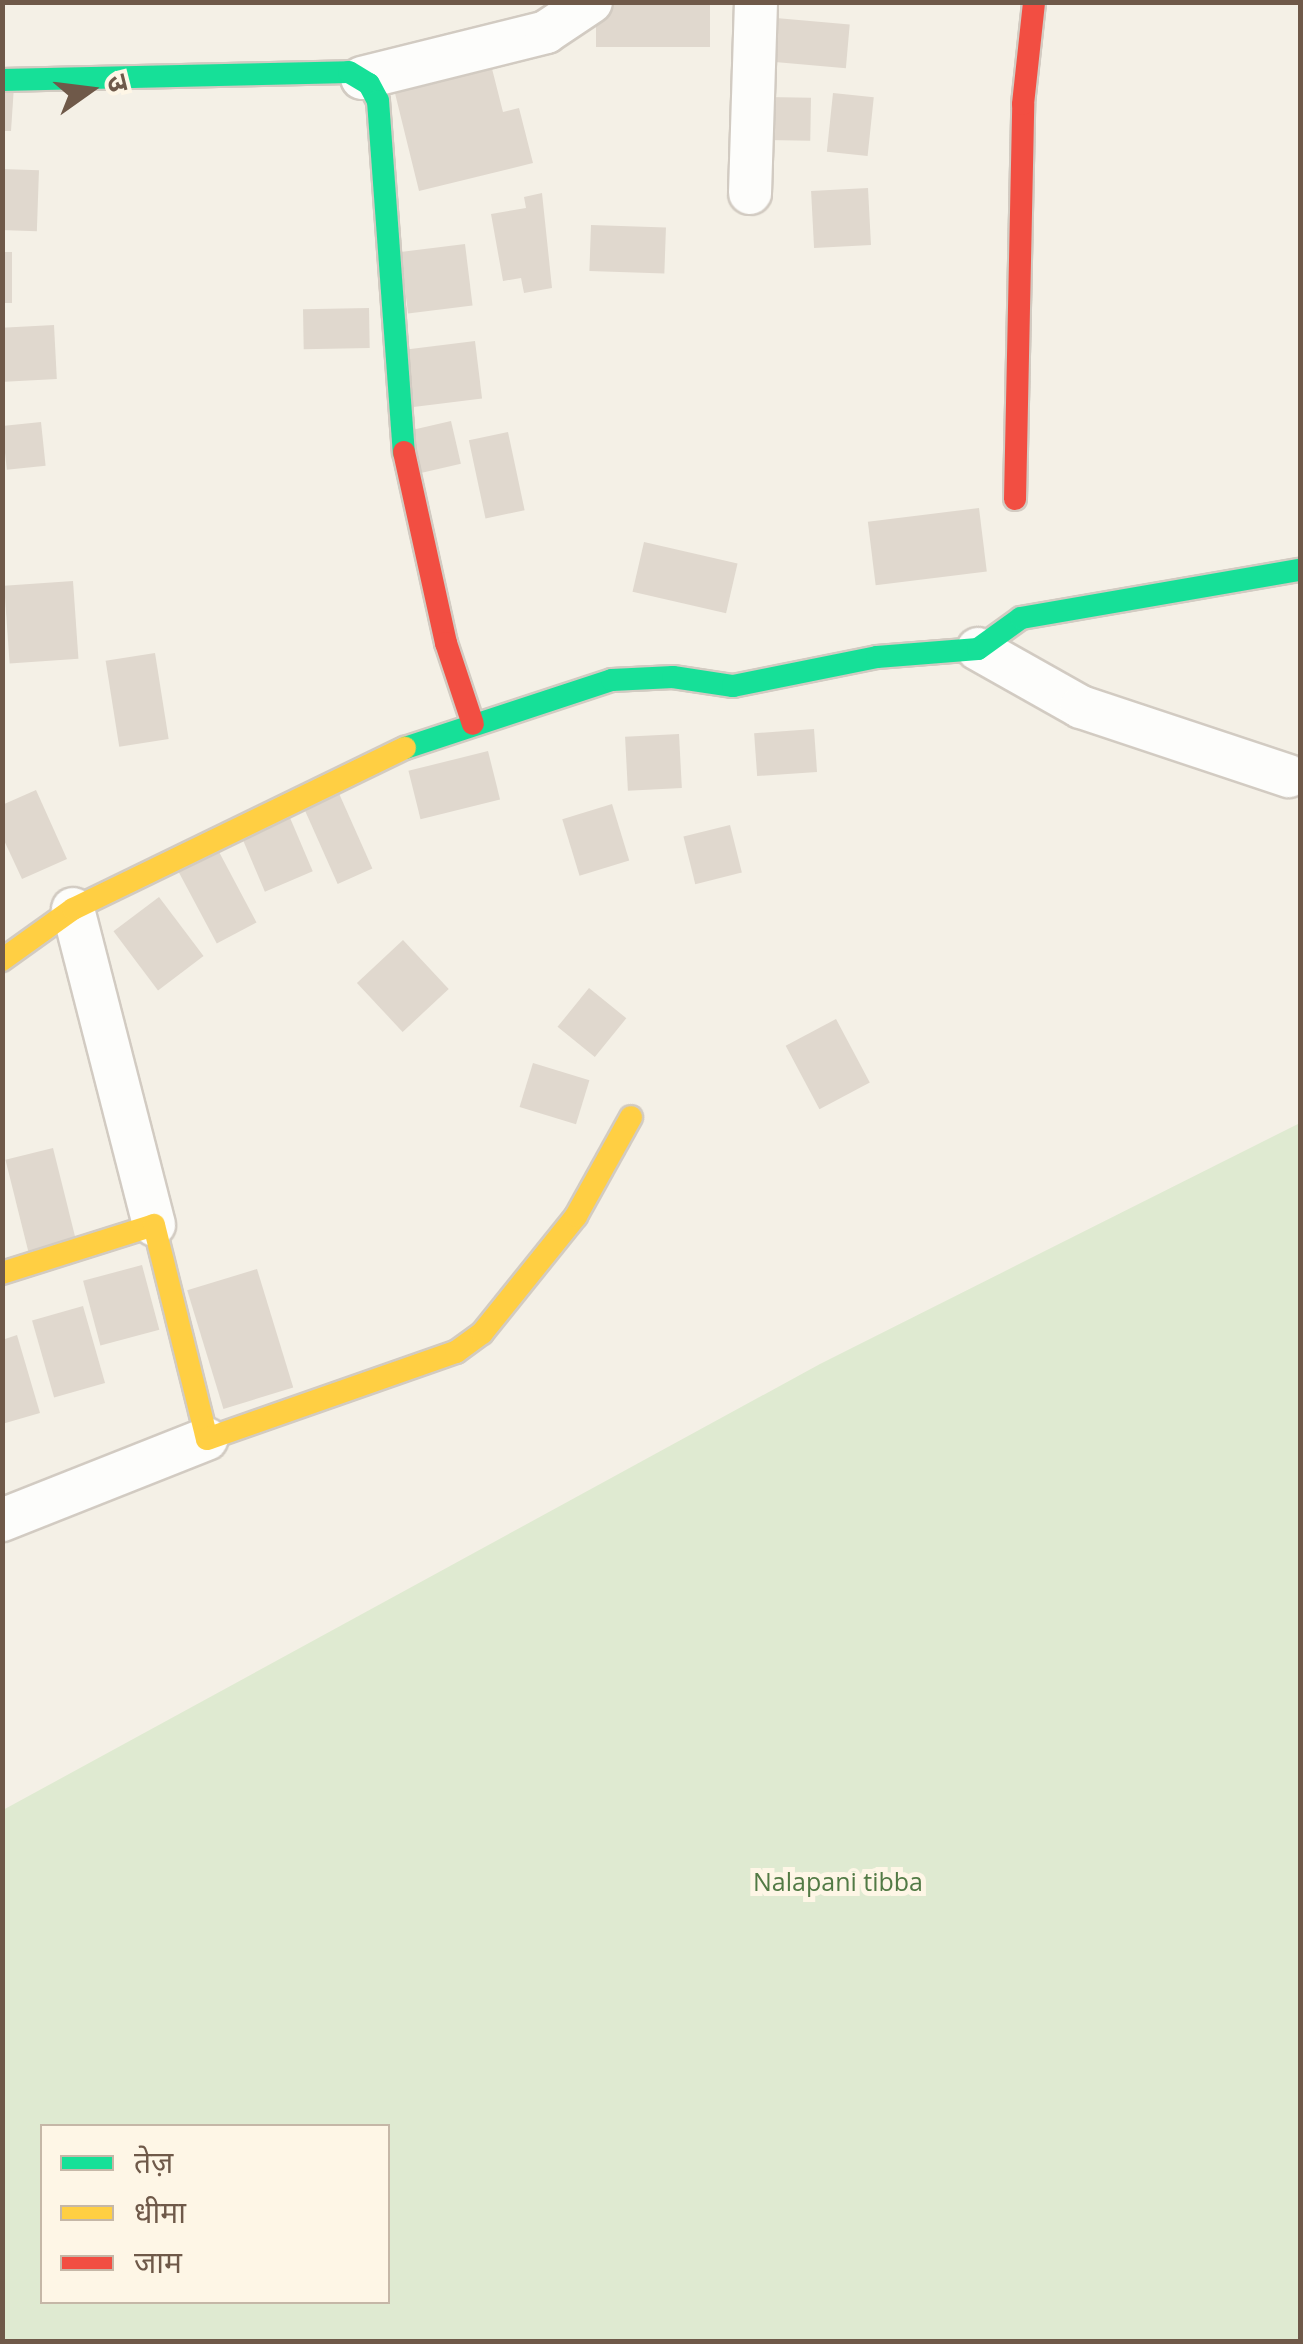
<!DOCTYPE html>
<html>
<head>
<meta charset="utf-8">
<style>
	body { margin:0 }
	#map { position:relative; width:1303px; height:2344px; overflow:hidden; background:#f4f0e6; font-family:"Open Sans","Noto Sans Devanagari",sans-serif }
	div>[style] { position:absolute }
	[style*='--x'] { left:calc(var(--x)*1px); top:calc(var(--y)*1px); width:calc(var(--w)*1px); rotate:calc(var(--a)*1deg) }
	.green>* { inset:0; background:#dfead1 }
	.building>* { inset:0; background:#e0d8ce; transform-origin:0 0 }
	.roads { filter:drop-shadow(2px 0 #d2cbc2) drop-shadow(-2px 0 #d2cbc2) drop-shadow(0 2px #d2cbc2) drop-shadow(0 -2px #d2cbc2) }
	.street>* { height:42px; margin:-21px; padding:0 21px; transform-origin:21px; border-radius:21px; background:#fdfdfb }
	.fast>* { height:22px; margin:-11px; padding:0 11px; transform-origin:11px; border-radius:11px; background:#16e098 }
	.slow>* { height:22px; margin:-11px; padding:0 11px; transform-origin:11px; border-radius:11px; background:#ffcf43 }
	.jam>* { height:22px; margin:-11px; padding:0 11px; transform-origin:11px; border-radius:11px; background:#f24e42 }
	span { translate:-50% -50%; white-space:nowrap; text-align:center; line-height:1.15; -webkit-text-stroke:10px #fef6e6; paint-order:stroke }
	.park-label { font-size:25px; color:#527a45 }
	.frame { position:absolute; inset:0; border:5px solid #6f5949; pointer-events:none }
	.legend { position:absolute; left:40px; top:2124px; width:350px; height:180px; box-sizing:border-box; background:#fef6e6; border:2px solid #c5b7a7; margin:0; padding:12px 18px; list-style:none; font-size:30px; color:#6f5949 }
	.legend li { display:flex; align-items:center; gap:20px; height:50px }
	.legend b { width:50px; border:2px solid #c5b7a7 }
	.north { position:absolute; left:40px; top:40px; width:100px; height:100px; -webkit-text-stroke:8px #fef6e6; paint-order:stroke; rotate:76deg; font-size:28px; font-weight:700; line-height:40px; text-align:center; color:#6f5949 }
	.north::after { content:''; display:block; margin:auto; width:35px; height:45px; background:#6f5949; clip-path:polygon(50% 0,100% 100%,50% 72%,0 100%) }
</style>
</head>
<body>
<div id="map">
	<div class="green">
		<div style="clip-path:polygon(evenodd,1300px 1123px,1300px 2341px,3px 2341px,3px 1810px,820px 1364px,1300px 1123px,42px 2126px,388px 2126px,388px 2302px,42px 2302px,42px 2126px)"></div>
	</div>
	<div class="building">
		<div style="left:596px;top:2px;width:114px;height:45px"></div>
		<div style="left:776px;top:18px;width:74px;height:44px;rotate:5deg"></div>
		<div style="clip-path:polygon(488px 53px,503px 112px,519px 108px,533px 163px,419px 191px,391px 77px)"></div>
		<div style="clip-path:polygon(2px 86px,14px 86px,11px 131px,2px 131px)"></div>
		<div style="left:833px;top:93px;width:41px;height:59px;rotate:6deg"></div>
		<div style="left:767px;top:97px;width:44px;height:43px;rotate:1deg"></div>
		<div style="left:2px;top:169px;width:37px;height:61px;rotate:2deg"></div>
		<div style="left:868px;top:188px;width:57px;height:57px;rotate:87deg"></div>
		<div style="clip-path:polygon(542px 193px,552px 288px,524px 293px,521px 278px,503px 281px,491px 214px,526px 208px,524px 197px)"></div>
		<div style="left:591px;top:225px;width:75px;height:46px;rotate:2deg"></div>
		<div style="left:465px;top:244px;width:62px;height:65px;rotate:83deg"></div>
		<div style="left:2px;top:252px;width:10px;height:51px"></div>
		<div style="left:369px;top:308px;width:40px;height:66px;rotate:89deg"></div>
		<div style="left:54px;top:325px;width:54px;height:52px;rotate:87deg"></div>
		<div style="left:475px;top:341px;width:58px;height:71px;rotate:83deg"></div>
		<div style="left:451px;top:421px;width:44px;height:50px;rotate:77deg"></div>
		<div style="left:41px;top:422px;width:44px;height:39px;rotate:84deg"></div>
		<div style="left:508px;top:432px;width:80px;height:40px;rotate:78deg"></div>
		<div style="left:979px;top:508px;width:64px;height:112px;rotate:83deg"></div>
		<div style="left:644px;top:542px;width:96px;height:51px;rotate:13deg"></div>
		<div style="left:73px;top:581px;width:78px;height:69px;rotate:86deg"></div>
		<div style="left:155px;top:653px;width:87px;height:50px;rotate:81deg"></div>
		<div style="left:814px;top:729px;width:43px;height:60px;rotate:86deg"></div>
		<div style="left:679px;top:734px;width:54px;height:54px;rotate:87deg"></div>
		<div style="left:488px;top:751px;width:50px;height:82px;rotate:76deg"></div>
		<div style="left:337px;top:789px;width:87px;height:38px;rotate:66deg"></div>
		<div style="clip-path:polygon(36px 790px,67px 859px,22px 879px,2px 836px,2px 805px)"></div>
		<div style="left:612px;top:804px;width:59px;height:52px;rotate:73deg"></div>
		<div style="left:285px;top:806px;width:71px;height:52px;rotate:67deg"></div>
		<div style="left:730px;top:825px;width:49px;height:48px;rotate:76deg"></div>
		<div style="left:218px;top:850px;width:82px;height:45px;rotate:62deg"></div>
		<div style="left:159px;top:897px;width:74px;height:57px;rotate:53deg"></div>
		<div style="left:403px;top:940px;width:67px;height:63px;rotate:47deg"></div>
		<div style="left:589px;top:988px;width:48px;height:50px;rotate:39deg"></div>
		<div style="left:836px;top:1019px;width:72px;height:57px;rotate:62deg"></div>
		<div style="left:533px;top:1063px;width:59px;height:46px;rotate:17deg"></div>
		<div style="left:53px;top:1148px;width:98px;height:49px;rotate:76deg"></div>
		<div style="left:142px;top:1265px;width:67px;height:61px;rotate:75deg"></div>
		<div style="left:257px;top:1269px;width:124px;height:73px;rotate:73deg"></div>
		<div style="left:83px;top:1306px;width:80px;height:53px;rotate:74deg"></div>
		<div style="clip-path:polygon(17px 1335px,40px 1413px,2px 1424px,2px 1340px)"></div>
	</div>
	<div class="roads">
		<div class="street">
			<div style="--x:362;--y:78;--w:190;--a:-14"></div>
			<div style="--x:546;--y:32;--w:54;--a:-33.7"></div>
			<div style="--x:750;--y:193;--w:191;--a:-88.2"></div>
			<div style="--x:978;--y:649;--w:118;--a:29.4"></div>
			<div style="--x:1081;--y:707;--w:219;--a:18.4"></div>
			<div style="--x:73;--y:909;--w:326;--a:75.6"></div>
			<div style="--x:2;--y:1520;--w:220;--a:-21.6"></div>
		</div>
		<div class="fast">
			<div style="--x:2;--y:80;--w:347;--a:-1.3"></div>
			<div style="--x:349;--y:72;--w:23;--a:31"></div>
			<div style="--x:369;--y:84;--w:19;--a:62"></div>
			<div style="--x:378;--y:101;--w:352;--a:85.8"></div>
			<div style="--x:405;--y:748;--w:218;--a:-18.2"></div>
			<div style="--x:612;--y:680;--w:61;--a:-2.8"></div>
			<div style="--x:673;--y:677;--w:61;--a:8.5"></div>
			<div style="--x:733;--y:686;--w:147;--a:-11.4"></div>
			<div style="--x:877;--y:657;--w:101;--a:-4.5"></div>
			<div style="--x:978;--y:649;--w:53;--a:-35.8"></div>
			<div style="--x:1021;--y:618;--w:283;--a:-9.8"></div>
		</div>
		<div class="slow">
			<div style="--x:2;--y:960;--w:87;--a:-35.7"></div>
			<div style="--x:73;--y:909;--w:369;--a:-25.9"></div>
			<div style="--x:2;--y:1273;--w:159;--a:-17.5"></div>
			<div style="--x:154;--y:1225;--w:220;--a:76.1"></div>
			<div style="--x:207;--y:1439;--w:264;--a:-19.3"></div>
			<div style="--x:456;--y:1352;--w:32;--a:-36"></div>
			<div style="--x:482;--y:1333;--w:150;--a:-51.2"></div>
			<div style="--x:576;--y:1216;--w:113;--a:-60.9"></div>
		</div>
		<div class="jam">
			<div style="--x:404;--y:452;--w:196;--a:77.6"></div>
			<div style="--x:446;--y:643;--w:85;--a:71.6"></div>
			<div style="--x:1015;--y:499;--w:395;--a:-88.8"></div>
			<div style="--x:1023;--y:104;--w:103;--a:-83.8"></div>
		</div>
	</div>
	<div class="park-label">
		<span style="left:838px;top:1881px">Nalapani tibba</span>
	</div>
	<div class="frame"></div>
	<ul class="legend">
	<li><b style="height:12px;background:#16e098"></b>तेज़</li>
	<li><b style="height:12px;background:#ffcf43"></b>धीमा</li>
	<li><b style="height:12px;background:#f24e42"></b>जाम</li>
	</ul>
	<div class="north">उ</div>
</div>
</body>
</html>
